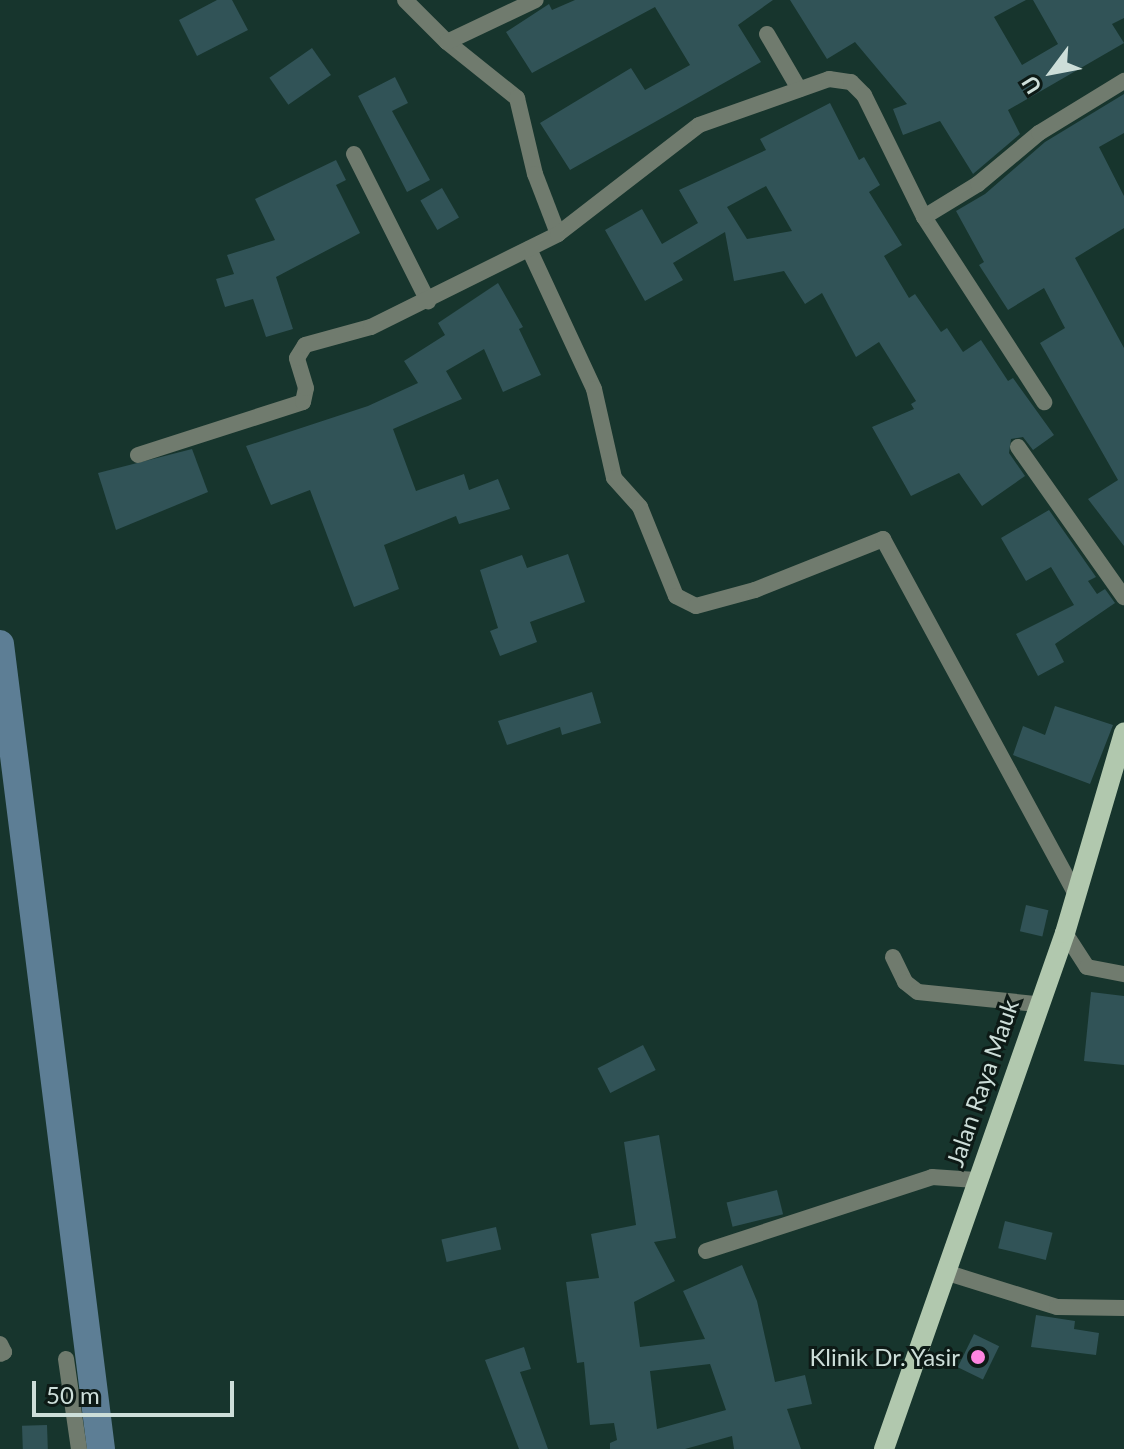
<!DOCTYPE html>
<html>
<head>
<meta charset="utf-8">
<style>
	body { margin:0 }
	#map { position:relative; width:1124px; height:1449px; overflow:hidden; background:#17352d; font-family:Lato,sans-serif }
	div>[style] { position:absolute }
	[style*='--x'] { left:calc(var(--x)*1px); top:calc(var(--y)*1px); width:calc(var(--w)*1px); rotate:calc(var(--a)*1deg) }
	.canal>* { height:28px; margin:-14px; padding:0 14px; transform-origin:14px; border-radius:14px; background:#5d7e95 }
	.building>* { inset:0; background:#315357; transform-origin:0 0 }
	.street>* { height:16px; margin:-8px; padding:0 8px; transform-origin:8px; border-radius:8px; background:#707b6e }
	.primary>* { height:20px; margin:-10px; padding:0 10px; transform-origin:10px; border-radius:10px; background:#b1c8ae }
	.dots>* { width:22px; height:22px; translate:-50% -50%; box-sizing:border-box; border:4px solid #0d1a16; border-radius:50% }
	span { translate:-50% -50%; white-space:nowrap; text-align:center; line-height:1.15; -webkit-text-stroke:6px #0d1a16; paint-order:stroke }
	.street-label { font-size:24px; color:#cdded9 }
	.poi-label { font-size:24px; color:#cdded9 }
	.right { translate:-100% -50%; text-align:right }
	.north { position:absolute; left:1012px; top:32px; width:80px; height:80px; -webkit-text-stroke:6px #0d1a16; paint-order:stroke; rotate:238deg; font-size:22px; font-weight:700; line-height:32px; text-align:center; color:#cdded9 }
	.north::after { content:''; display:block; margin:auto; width:28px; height:36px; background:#cdded9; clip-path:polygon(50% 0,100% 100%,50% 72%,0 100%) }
	.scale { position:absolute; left:32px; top:1381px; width:202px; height:36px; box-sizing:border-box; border:4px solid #cdded9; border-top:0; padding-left:10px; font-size:24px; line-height:28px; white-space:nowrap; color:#cdded9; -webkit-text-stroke:6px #0d1a16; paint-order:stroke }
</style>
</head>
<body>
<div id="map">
	<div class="canal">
		<div style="--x:0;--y:644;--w:811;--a:82.85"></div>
	</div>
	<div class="building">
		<div style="clip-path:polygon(217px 0,232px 0,248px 30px,197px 56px,179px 20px)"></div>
		<div style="clip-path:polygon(575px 0,773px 0,738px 25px,761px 62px,570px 170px,540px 123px,631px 68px,645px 90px,690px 65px,655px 7px,532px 73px,506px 32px,549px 4px,552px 10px)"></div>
		<div style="clip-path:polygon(790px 0,1026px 0,994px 17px,1022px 65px,1058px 44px,1033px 0,1124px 0,1124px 18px,1112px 24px,1124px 43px,1008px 110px,1020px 134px,973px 174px,940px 121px,903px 135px,893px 109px,907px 104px,855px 42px,827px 59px)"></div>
		<div style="left:312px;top:48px;width:33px;height:52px;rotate:55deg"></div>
		<div style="clip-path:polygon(395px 77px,408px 103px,392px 111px,430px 180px,407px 192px,358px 96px)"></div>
		<div style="clip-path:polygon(1124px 94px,1124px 133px,1099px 147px,1124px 196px,1124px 228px,1075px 258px,1124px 348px,1124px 546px,1088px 499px,1118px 480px,1040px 343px,1065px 328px,1044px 288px,1008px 310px,979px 265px,984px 262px,956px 211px,985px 194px,1045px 142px)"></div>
		<div style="clip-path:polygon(evenodd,830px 103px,859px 160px,864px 157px,880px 185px,869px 192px,902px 245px,884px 256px,909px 298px,915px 294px,941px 332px,947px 328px,963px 352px,981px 340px,1008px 381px,1013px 378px,1054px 435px,1033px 450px,1023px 437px,1011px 439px,1009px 453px,1025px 476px,982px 506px,959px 473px,911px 496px,872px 427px,914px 409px,911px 404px,916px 401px,879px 342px,856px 357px,822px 293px,805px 304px,784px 271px,734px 281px,725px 232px,673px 263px,683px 280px,645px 301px,605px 230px,642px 209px,662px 244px,698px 223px,679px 190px,766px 150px,760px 139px,830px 103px,766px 186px,792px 231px,747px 239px,727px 207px,766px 186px)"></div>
		<div style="clip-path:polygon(336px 160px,346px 180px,336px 185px,360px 233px,276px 277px,293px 329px,266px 337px,253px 299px,225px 307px,216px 279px,234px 274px,227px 255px,275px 240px,255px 199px)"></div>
		<div style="left:442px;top:188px;width:34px;height:25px;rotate:60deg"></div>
		<div style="clip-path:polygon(498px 283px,523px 327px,519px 329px,541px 375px,503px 392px,484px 349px,446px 371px,462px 399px,393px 429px,416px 491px,464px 474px,469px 490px,498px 479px,510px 509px,459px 524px,456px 516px,384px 545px,399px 589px,354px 607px,310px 490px,271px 505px,246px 446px,368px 406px,418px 383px,404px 361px,445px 335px,438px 323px)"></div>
		<div style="clip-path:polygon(192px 449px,208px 492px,116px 530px,98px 473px)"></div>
		<div style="clip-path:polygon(1049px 510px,1096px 577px,1088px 581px,1097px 594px,1105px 589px,1115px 603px,1055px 644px,1064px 662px,1038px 676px,1016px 634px,1074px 605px,1051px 567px,1026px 581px,1001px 538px)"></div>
		<div style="clip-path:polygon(568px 554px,585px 602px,530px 622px,537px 642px,500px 656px,490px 631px,498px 628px,480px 570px,522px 555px,527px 568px)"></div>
		<div style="clip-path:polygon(592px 692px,601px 723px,562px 735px,560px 727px,507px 745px,498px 721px)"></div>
		<div style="clip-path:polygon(1055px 706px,1113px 725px,1090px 784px,1013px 755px,1023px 726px,1045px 735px)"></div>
		<div style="left:1026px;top:905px;width:23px;height:27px;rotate:13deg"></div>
		<div style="clip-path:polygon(1091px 992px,1124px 996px,1124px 1065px,1084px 1061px)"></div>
		<div style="left:643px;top:1045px;width:28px;height:51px;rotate:63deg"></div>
		<div style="clip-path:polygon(evenodd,659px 1135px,676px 1238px,654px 1242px,675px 1281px,634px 1302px,640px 1347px,705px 1339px,683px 1291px,742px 1265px,757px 1301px,775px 1382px,805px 1375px,812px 1404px,787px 1409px,801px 1449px,734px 1449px,732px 1436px,685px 1449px,610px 1449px,610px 1443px,617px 1440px,614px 1423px,590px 1425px,584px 1362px,577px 1363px,566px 1282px,599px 1278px,591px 1234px,636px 1225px,624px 1142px,659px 1135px,710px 1364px,726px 1410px,657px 1429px,650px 1371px,710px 1364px)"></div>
		<div style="left:777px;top:1190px;width:25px;height:52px;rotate:76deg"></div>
		<div style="left:1005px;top:1221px;width:49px;height:28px;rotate:14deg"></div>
		<div style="left:496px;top:1227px;width:23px;height:56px;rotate:77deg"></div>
		<div style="clip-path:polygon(1036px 1315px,1075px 1321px,1074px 1329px,1099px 1333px,1096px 1355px,1031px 1347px)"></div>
		<div style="left:974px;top:1334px;width:28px;height:37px;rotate:26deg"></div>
		<div style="clip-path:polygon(524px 1347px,531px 1369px,520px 1372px,548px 1449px,519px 1449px,485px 1360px)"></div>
		<div style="left:47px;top:1425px;width:24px;height:25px;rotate:88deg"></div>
	</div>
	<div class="street">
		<div style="--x:405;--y:0;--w:59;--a:45"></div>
		<div style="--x:447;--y:42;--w:90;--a:38.7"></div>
		<div style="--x:517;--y:98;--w:78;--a:76.7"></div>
		<div style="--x:535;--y:174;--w:64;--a:69"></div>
		<div style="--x:767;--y:34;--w:64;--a:59.8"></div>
		<div style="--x:447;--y:42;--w:98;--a:-25.3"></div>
		<div style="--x:354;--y:154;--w:165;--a:63.3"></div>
		<div style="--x:924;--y:217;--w:221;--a:57"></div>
		<div style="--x:529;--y:249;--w:154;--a:65.1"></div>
		<div style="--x:594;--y:389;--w:91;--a:77.3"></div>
		<div style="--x:614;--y:478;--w:39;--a:48"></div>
		<div style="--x:640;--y:507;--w:96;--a:68"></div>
		<div style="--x:676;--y:596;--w:22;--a:27"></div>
		<div style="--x:696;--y:606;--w:61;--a:-15.2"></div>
		<div style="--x:755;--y:590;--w:138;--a:-21.7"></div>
		<div style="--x:883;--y:539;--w:405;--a:61.5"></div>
		<div style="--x:1018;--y:447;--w:184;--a:54.8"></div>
		<div style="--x:138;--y:455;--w:173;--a:-17.8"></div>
		<div style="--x:303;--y:402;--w:14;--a:-78"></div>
		<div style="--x:306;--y:388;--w:31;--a:-107"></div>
		<div style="--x:297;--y:358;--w:15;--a:-58"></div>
		<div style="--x:305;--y:345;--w:68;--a:-15.3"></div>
		<div style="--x:371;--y:327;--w:209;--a:-26.4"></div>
		<div style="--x:558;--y:234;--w:178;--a:-37.7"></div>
		<div style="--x:699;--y:125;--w:138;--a:-19.5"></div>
		<div style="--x:829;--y:79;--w:22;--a:8"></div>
		<div style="--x:851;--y:82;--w:18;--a:45"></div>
		<div style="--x:864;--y:95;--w:136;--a:63.8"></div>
		<div style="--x:924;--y:217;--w:63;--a:-31.4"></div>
		<div style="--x:978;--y:184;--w:80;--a:-39.9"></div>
		<div style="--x:1039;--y:133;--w:100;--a:-31.5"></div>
		<div style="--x:1065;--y:933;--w:40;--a:57.1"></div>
		<div style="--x:1087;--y:967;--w:38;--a:11"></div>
		<div style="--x:893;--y:957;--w:28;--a:64"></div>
		<div style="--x:905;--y:982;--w:16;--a:38"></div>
		<div style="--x:918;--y:992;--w:120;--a:5.8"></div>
		<div style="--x:706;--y:1251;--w:238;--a:-18.1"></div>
		<div style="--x:932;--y:1177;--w:44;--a:3.9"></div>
		<div style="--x:945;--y:1272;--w:117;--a:17.4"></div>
		<div style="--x:1057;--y:1307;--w:67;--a:0.9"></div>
		<div style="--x:0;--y:1344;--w:9;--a:63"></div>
		<div style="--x:4;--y:1352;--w:4;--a:153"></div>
		<div style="--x:66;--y:1359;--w:91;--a:81.8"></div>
	</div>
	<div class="primary">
		<div style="--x:884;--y:1449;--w:547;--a:-70.67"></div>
		<div style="--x:1065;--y:933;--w:209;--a:-73.6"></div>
	</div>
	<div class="dots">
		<div style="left:978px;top:1357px;background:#fe85e0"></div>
	</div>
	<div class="street-label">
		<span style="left:982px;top:1083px;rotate:-71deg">Jalan Raya Mauk</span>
	</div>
	<div class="poi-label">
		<span class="right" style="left:960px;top:1357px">Klinik Dr. Yasir</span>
	</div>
	<div class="north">U</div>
	<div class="scale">50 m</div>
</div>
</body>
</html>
